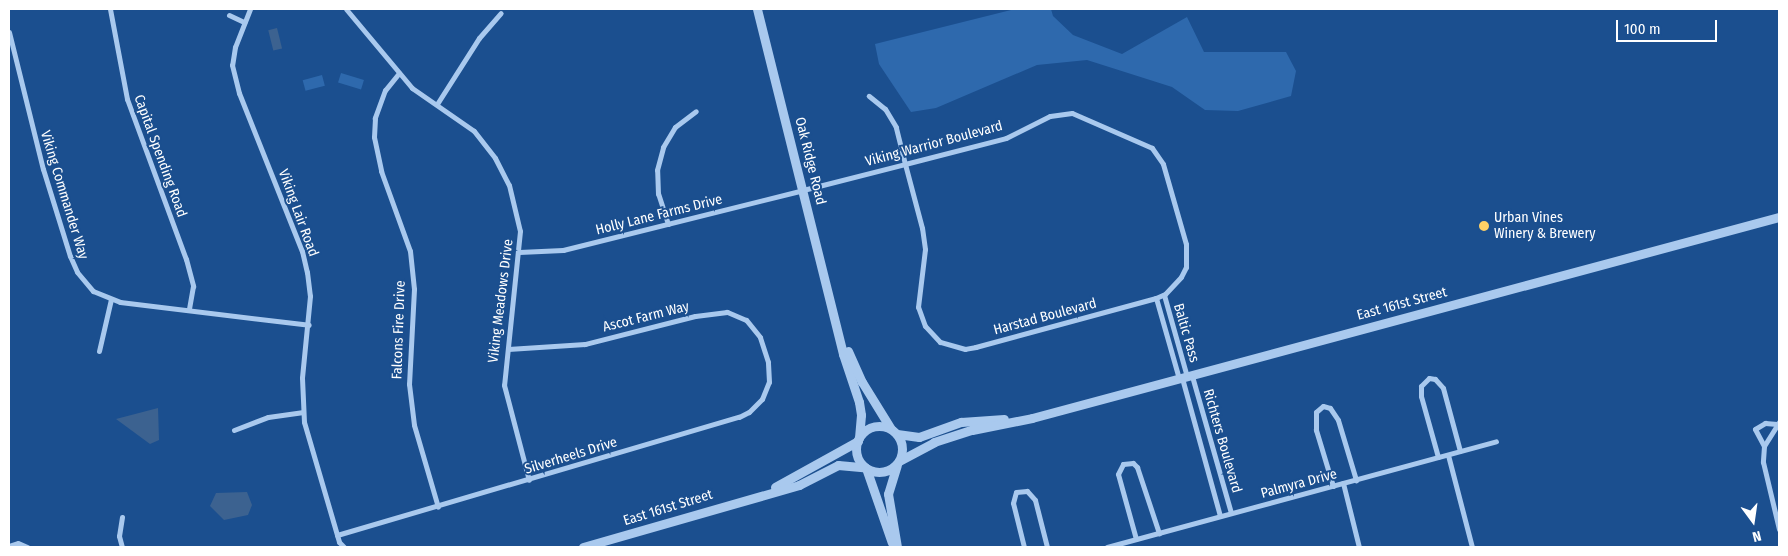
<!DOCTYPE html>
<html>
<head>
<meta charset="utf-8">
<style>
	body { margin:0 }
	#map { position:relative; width:1788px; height:556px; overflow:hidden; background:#1b4f8f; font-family:"Fira Sans Condensed",sans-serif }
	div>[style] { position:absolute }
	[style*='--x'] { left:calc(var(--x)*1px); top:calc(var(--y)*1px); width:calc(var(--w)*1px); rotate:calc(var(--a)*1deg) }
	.green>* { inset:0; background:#2e69ad; transform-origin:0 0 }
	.water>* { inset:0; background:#3c6290; transform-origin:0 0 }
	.minor>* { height:5px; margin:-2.5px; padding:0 2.5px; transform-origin:2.5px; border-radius:2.5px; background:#a9c9ee }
	.tertiary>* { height:9px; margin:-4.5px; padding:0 4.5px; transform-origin:4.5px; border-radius:4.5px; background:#a9c9ee }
	.tertiary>.ring { margin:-4.5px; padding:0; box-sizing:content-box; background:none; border:9px solid #a9c9ee; border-radius:50% }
	.dots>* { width:14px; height:14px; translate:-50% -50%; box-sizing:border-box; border:2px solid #1b4f8f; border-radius:50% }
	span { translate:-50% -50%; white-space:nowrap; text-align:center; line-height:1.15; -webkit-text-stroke:4px #1b4f8f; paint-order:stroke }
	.street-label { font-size:14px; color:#fff }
	.poi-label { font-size:14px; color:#fff }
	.left { translate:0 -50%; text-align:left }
	.frame { position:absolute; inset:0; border:10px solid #fff; pointer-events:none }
	.north { position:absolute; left:1728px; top:496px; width:50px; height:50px; -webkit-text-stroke:4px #1b4f8f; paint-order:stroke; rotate:166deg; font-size:14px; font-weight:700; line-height:20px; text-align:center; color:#fff }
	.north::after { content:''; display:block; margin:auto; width:18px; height:22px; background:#fff; clip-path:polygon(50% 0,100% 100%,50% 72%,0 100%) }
	.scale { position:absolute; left:1616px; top:20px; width:101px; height:22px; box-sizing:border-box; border:2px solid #fff; border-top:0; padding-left:6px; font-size:15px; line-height:18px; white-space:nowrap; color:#fff; -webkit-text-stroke:4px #1b4f8f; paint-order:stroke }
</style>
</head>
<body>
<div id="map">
	<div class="green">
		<div style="clip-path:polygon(1015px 9px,1051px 9px,1053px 16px,1073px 35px,1122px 54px,1187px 17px,1204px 52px,1286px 52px,1296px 71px,1291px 96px,1238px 111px,1205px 110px,1172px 87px,1087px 60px,1037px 65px,936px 108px,911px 112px,879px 64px,875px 44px)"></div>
		<div style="left:341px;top:73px;width:24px;height:10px;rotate:17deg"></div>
		<div style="left:322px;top:75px;width:11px;height:20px;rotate:75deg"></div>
	</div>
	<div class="water">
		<div style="left:277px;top:28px;width:21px;height:9px;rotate:76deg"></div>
		<div style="clip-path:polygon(158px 408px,159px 440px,150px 444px,116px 419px)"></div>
		<div style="clip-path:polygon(247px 492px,252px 505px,248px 515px,224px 520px,210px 506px,216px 493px)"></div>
	</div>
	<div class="minor">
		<div style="--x:110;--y:9;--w:92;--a:79.3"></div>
		<div style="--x:127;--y:99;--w:171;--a:69.8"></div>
		<div style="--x:186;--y:259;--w:28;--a:75"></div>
		<div style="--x:193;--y:286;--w:23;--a:100"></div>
		<div style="--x:250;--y:9;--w:41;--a:111.5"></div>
		<div style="--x:235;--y:47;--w:18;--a:99"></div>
		<div style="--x:232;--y:65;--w:29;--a:76"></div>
		<div style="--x:239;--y:93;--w:170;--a:68.3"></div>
		<div style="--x:302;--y:251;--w:22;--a:77"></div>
		<div style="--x:307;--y:272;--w:24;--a:83"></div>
		<div style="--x:310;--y:296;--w:82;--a:95.6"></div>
		<div style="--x:302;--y:378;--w:44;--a:87.4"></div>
		<div style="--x:304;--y:422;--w:125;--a:73.7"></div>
		<div style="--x:339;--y:542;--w:7;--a:45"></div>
		<div style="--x:346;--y:9;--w:103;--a:50.1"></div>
		<div style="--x:412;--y:88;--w:75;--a:34.7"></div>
		<div style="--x:474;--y:131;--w:34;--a:52"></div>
		<div style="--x:495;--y:158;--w:30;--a:63"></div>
		<div style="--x:509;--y:185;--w:47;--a:76.6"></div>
		<div style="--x:520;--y:231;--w:155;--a:95.9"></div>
		<div style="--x:504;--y:385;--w:98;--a:75.3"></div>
		<div style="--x:229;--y:15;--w:17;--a:25"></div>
		<div style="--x:9;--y:32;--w:141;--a:76.1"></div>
		<div style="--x:43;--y:169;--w:91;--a:72.8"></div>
		<div style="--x:70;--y:256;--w:17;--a:66"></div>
		<div style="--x:77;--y:272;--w:25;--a:50"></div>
		<div style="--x:93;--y:291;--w:29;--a:22"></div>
		<div style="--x:120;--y:302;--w:190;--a:6.9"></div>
		<div style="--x:399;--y:73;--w:22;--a:129"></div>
		<div style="--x:385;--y:90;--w:30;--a:110"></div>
		<div style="--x:375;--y:118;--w:19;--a:93"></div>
		<div style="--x:374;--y:137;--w:35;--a:78"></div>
		<div style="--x:381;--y:171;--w:85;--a:70.1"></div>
		<div style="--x:410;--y:251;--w:38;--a:84"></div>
		<div style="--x:414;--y:289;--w:95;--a:93"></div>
		<div style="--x:409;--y:384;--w:41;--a:83"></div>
		<div style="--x:414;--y:425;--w:85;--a:73.7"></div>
		<div style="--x:437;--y:104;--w:78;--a:-57.5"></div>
		<div style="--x:479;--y:38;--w:33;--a:-49"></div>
		<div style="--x:668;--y:224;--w:32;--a:-108"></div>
		<div style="--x:658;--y:194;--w:24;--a:-92"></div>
		<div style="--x:657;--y:170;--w:24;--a:-75"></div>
		<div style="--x:663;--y:147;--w:23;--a:-59"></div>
		<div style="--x:675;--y:127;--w:26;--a:-37"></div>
		<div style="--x:519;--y:252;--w:44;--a:-2.6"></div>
		<div style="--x:563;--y:250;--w:247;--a:-14"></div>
		<div style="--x:803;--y:190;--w:105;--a:-14.3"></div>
		<div style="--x:905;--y:164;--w:104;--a:-14.4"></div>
		<div style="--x:1006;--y:138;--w:49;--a:-26.6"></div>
		<div style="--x:1050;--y:116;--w:22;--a:-8"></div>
		<div style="--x:1072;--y:113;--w:87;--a:23.6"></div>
		<div style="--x:1152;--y:148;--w:19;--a:55"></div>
		<div style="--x:1163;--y:164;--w:83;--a:74"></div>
		<div style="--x:1186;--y:244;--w:23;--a:90"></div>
		<div style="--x:1186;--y:267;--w:11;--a:117"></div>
		<div style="--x:1181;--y:277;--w:23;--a:133"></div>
		<div style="--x:1165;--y:294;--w:10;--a:156"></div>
		<div style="--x:1156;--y:298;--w:187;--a:164.8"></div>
		<div style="--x:976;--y:347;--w:11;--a:170"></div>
		<div style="--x:965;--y:349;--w:26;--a:-164"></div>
		<div style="--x:940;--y:342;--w:22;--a:-133"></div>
		<div style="--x:925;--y:326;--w:20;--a:-110"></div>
		<div style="--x:918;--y:307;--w:58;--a:-83.1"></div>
		<div style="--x:925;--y:249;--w:21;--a:-98"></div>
		<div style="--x:922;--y:228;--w:66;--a:-104.9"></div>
		<div style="--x:905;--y:164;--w:38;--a:-104"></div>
		<div style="--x:896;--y:127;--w:21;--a:-121"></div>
		<div style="--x:885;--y:109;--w:21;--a:-141"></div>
		<div style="--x:1164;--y:295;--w:85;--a:74.3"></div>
		<div style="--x:1156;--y:298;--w:84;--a:74.1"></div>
		<div style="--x:99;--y:351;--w:53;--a:-77"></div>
		<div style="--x:1192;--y:376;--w:142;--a:74.1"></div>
		<div style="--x:1182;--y:378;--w:143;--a:74.6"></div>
		<div style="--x:1779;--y:422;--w:28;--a:122"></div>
		<div style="--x:1764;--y:446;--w:16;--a:94"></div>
		<div style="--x:1763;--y:462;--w:69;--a:76.6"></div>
		<div style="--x:234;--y:430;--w:36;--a:-21"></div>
		<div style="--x:268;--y:417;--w:34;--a:-8"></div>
		<div style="--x:1764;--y:446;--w:19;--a:-118"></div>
		<div style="--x:1755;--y:429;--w:12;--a:-31"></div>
		<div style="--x:1765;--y:423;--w:12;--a:5"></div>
		<div style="--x:1448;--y:455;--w:95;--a:75.4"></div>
		<div style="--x:1438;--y:457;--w:63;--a:-105.6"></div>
		<div style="--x:1421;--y:396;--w:10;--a:-90"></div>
		<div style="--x:1421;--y:386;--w:11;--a:-45"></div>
		<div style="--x:1429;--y:378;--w:6;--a:9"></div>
		<div style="--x:1435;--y:379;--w:12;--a:48"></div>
		<div style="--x:1443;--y:388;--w:65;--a:74.9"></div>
		<div style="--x:1343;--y:483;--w:66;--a:76"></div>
		<div style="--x:1333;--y:486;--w:59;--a:-106.9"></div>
		<div style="--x:1316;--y:430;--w:18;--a:-90"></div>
		<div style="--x:1316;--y:412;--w:9;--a:-41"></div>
		<div style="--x:1323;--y:406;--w:7;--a:16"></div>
		<div style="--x:1330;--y:408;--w:14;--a:56"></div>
		<div style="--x:1338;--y:420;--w:63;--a:73.3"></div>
		<div style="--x:122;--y:517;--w:19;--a:99"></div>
		<div style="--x:119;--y:536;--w:11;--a:75"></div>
		<div style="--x:337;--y:535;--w:419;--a:-16.4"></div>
		<div style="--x:739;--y:417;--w:11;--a:-27"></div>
		<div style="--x:749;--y:412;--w:18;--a:-45"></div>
		<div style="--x:762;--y:399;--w:18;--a:-68"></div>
		<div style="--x:769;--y:382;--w:20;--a:-93"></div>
		<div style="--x:768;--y:362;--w:26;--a:-108"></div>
		<div style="--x:760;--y:337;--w:22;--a:-129"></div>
		<div style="--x:746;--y:320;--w:21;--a:-157"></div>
		<div style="--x:727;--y:312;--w:32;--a:173"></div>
		<div style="--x:695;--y:316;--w:114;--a:165.7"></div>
		<div style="--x:585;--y:344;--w:77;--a:176.3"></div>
		<div style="--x:1136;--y:539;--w:67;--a:-105.5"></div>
		<div style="--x:1118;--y:474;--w:11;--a:-63"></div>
		<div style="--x:1123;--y:464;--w:10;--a:-6"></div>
		<div style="--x:1133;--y:463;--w:6;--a:45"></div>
		<div style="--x:1137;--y:467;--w:70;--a:71.6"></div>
		<div style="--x:9;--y:546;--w:9;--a:-18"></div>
		<div style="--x:18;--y:543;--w:10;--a:24"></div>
		<div style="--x:1024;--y:547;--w:45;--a:-104"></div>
		<div style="--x:1013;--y:503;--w:11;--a:-75"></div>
		<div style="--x:1016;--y:492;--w:11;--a:-5"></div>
		<div style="--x:1027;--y:491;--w:12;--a:48"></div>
		<div style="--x:1035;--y:500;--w:49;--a:75.7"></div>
		<div style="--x:1107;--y:547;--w:403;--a:-15.2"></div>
	</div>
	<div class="tertiary">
		<div style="--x:757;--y:9;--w:356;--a:76"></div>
		<div style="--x:843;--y:354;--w:51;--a:71.6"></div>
		<div style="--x:859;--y:402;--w:13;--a:81"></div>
		<div style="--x:861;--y:415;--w:23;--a:95"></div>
		<div style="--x:848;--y:351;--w:34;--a:66"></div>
		<div style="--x:862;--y:382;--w:55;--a:58.3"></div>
		<div class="ring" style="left:856px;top:426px;width:37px;height:37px"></div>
		<div style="--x:897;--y:434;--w:22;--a:8"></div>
		<div style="--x:919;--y:437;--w:45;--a:-19.7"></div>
		<div style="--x:961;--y:422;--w:43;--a:-4"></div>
		<div style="--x:899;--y:461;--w:40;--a:-28"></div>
		<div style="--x:934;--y:442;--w:40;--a:-18"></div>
		<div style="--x:972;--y:430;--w:61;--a:-11.3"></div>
		<div style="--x:1032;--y:418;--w:774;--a:-15.06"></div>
		<div style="--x:866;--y:468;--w:79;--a:70.9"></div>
		<div style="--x:775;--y:487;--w:95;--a:-29"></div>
		<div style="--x:583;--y:547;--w:225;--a:-16"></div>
		<div style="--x:799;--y:485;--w:44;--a:-27.1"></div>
		<div style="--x:838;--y:465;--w:25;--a:5"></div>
		<div style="--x:897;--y:547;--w:54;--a:-99.6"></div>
		<div style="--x:888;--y:494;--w:30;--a:-73"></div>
	</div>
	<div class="dots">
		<div style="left:1484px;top:226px;background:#ffd166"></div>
	</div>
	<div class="street-label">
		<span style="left:934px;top:144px;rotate:-15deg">Viking Warrior Boulevard</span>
		<span style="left:160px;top:156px;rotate:70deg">Capital Spending Road</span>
		<span style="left:810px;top:161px;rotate:76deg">Oak Ridge Road</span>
		<span style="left:64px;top:195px;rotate:73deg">Viking Commander Way</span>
		<span style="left:298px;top:213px;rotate:70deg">Viking Lair Road</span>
		<span style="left:659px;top:215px;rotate:-14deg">Holly Lane Farms Drive</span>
		<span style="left:501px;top:301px;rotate:-83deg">Viking Meadows Drive</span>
		<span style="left:1402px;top:304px;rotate:-15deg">East 161st Street</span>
		<span style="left:646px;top:317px;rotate:-14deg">Ascot Farm Way</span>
		<span style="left:1045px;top:317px;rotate:-15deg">Harstad Boulevard</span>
		<span style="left:399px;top:330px;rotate:-88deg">Falcons Fire Drive</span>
		<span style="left:1186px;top:333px;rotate:74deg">Baltic Pass</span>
		<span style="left:1222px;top:441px;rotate:74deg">Richters Boulevard</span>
		<span style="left:571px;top:456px;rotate:-17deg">Silverheels Drive</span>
		<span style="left:1299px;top:484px;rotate:-15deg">Palmyra Drive</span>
		<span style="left:668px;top:508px;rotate:-17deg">East 161st Street</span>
	</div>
	<div class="poi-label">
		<span class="left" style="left:1494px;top:226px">Urban Vines<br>Winery &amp; Brewery</span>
	</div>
	<div class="frame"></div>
	<div class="north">N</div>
	<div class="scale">100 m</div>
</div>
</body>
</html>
